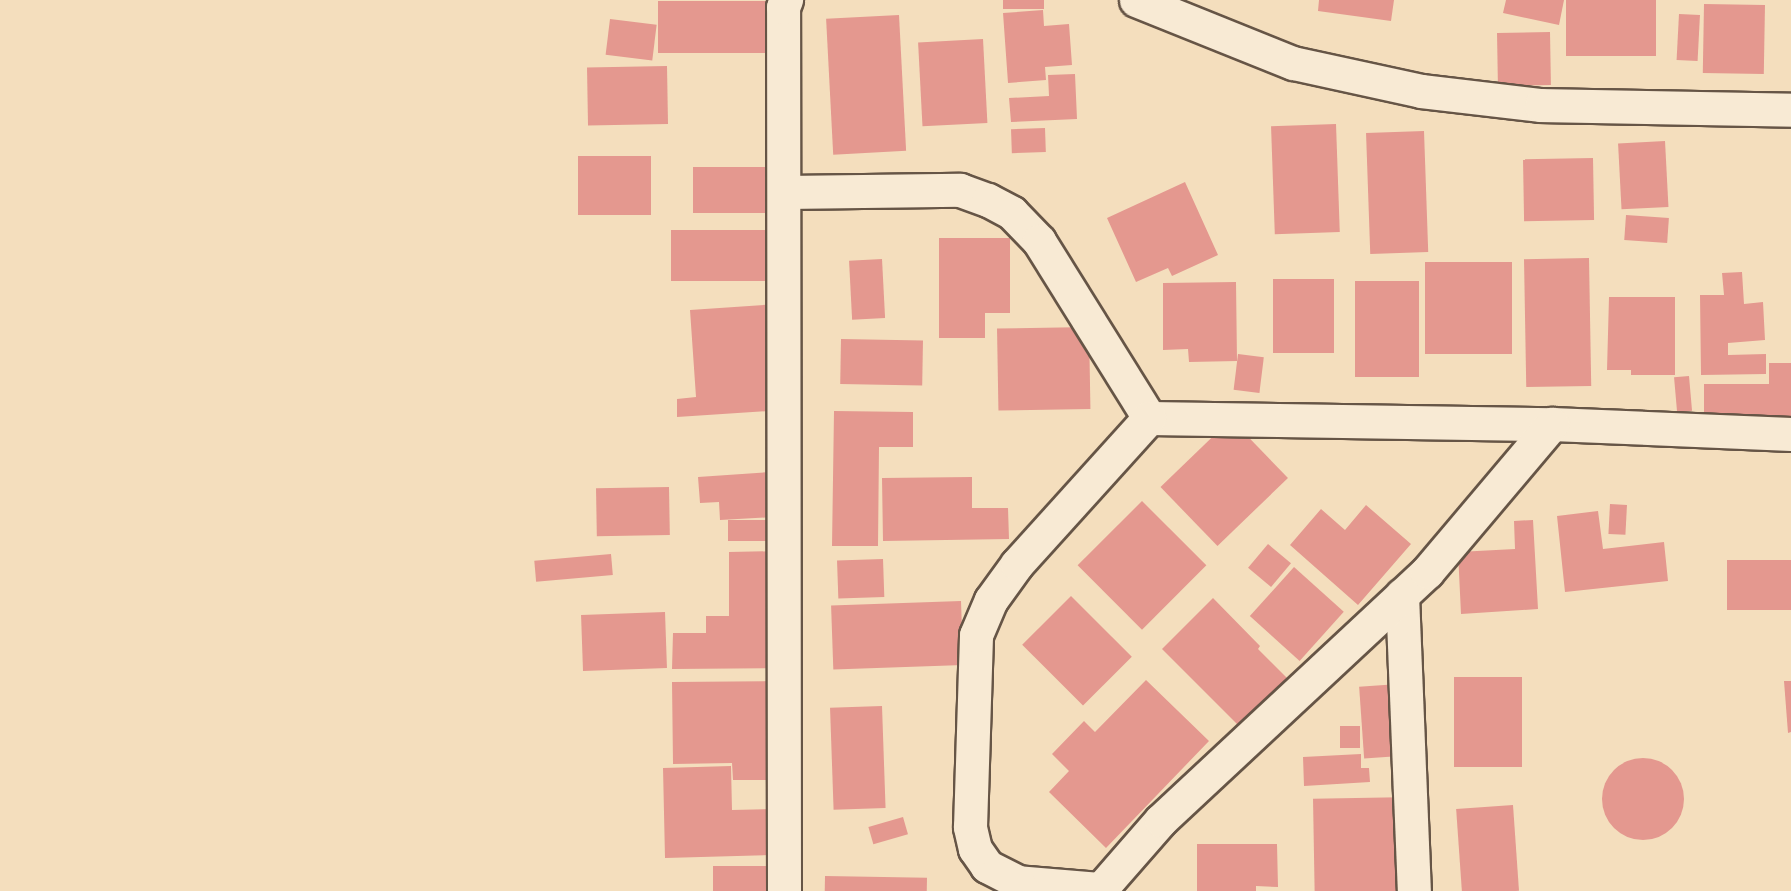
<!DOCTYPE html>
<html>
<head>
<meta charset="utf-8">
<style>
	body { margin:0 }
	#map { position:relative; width:1791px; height:891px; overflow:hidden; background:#f4debd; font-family:"IM FELL English",serif }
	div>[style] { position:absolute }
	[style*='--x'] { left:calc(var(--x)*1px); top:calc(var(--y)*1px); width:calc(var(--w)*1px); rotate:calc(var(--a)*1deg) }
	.building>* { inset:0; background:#e4988f; transform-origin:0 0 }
	.round { border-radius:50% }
	.roads { filter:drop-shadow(2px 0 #665546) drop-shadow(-2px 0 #665546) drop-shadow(0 2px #665546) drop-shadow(0 -2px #665546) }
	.street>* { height:33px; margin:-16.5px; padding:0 16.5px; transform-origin:16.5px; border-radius:16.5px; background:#f8ead4 }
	span { translate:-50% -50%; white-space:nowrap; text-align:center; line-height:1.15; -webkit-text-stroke:4.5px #f8ead4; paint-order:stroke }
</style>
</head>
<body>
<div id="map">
	<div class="building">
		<div style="left:1003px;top:0;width:41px;height:9px"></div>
		<div style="clip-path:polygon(1319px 0,1394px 0,1391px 21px,1318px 11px)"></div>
		<div style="clip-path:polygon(1506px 0,1564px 0,1559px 25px,1503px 13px)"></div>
		<div style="left:1566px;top:0;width:90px;height:56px"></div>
		<div style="left:658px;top:1px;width:123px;height:52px"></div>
		<div style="left:1704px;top:4px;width:61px;height:69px;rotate:1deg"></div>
		<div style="clip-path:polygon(1043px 10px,1044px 26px,1069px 24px,1072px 65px,1045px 67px,1046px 80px,1008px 83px,1003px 13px)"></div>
		<div style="left:1679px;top:14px;width:21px;height:46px;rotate:3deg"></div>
		<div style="left:899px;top:15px;width:136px;height:73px;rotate:87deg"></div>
		<div style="left:610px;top:19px;width:47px;height:36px;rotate:7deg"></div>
		<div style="left:1550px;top:32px;width:53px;height:53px;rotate:89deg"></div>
		<div style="left:983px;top:39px;width:84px;height:65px;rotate:87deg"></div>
		<div style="left:667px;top:66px;width:58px;height:80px;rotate:89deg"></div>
		<div style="clip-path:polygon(1075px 74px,1077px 119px,1011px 122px,1009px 98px,1049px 96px,1048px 75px)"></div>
		<div style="left:1336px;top:124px;width:108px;height:65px;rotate:88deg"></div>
		<div style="left:1045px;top:128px;width:24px;height:34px;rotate:88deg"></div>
		<div style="left:1424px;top:131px;width:121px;height:58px;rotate:88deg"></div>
		<div style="left:1665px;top:141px;width:66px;height:47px;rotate:87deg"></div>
		<div style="left:651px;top:156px;width:59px;height:73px;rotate:90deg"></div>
		<div style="left:1593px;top:158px;width:62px;height:70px;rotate:89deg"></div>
		<div style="left:775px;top:167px;width:46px;height:82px;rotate:90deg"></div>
		<div style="clip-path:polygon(1185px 182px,1218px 255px,1172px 276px,1168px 268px,1136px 282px,1107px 218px)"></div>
		<div style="left:1626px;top:215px;width:43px;height:25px;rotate:4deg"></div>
		<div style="left:671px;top:230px;width:109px;height:51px"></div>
		<div style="clip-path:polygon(939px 238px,1010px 238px,1010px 313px,985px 313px,985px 338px,939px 338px)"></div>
		<div style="left:1589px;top:258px;width:128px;height:65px;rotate:89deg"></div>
		<div style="left:882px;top:259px;width:59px;height:33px;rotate:87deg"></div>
		<div style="left:1425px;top:262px;width:87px;height:92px"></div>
		<div style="clip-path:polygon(1742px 272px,1744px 304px,1763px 302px,1765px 340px,1728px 343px,1728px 355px,1766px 354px,1766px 374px,1701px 375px,1700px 295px,1724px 295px,1722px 273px)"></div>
		<div style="left:1273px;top:279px;width:61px;height:74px"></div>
		<div style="left:1419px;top:281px;width:96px;height:64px;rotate:90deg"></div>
		<div style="clip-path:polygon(1236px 282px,1237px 361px,1189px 362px,1188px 349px,1163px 350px,1163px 283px)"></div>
		<div style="clip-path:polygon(1609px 297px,1675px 297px,1675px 375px,1631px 375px,1631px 370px,1607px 370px)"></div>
		<div style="clip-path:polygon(777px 304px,784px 410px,677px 417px,677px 399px,696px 397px,690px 310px)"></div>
		<div style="left:1089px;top:327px;width:82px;height:92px;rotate:89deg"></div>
		<div style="left:841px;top:339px;width:82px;height:45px;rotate:1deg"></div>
		<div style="left:1238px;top:354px;width:26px;height:36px;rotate:7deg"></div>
		<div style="clip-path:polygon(1769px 363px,1791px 363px,1791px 422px,1704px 422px,1704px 384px,1769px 384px)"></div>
		<div style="left:1689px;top:376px;width:35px;height:15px;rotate:85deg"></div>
		<div style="clip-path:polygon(834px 411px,913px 412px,913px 447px,879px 447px,878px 546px,832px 546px)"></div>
		<div style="left:1231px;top:419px;width:82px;height:98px;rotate:46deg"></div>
		<div style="clip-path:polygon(771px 472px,774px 517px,720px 520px,719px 502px,700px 503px,698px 477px)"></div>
		<div style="clip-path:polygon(972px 477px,972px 508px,1008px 508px,1009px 539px,883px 541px,882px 478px)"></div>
		<div style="left:669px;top:487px;width:48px;height:73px;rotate:89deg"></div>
		<div style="left:1142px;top:501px;width:91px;height:91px;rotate:45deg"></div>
		<div style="left:1610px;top:504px;width:17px;height:30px;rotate:3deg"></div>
		<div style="clip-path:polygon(1366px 505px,1411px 544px,1358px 605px,1290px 545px,1321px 509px,1345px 530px)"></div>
		<div style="clip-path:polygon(1598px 511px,1603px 549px,1664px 542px,1668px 581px,1565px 592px,1557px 516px)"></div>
		<div style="left:777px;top:520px;width:21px;height:49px;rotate:90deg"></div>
		<div style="clip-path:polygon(1533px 520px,1538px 609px,1461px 614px,1458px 552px,1515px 549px,1514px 521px)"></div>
		<div style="left:1268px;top:544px;width:30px;height:31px;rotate:40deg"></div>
		<div style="clip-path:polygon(782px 551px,782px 668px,672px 669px,673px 633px,706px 633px,706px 616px,729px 616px,729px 552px)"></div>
		<div style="left:611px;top:554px;width:21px;height:77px;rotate:85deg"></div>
		<div style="left:883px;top:559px;width:38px;height:46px;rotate:88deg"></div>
		<div style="left:1791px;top:560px;width:50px;height:64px;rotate:90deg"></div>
		<div style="left:1294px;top:567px;width:67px;height:66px;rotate:42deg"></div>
		<div style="left:1071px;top:596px;width:86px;height:69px;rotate:45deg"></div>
		<div style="clip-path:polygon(1213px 598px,1260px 646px,1258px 649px,1292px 683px,1244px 731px,1162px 649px)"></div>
		<div style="left:961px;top:601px;width:64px;height:130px;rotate:88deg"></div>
		<div style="left:665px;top:612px;width:56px;height:84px;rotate:88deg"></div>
		<div style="left:1522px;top:677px;width:90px;height:68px;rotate:90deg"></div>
		<div style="clip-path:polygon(1146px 680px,1209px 741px,1106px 848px,1049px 792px,1069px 771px,1052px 754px,1084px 721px,1095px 732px)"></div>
		<div style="clip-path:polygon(778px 681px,779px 780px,733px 780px,732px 763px,673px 764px,672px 682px)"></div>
		<div style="clip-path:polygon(1784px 681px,1791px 681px,1791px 732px,1788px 733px)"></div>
		<div style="left:1413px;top:683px;width:72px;height:54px;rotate:86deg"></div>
		<div style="left:882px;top:706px;width:102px;height:52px;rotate:88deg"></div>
		<div style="left:1340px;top:726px;width:20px;height:22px"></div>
		<div style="clip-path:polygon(1361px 754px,1361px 768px,1369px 768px,1370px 782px,1304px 786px,1303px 757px)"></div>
		<div class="round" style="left:1602px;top:758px;width:82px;height:82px"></div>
		<div style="clip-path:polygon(731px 766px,732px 810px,775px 809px,775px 855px,665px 858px,663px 768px)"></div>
		<div style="left:1413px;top:797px;width:94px;height:100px;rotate:89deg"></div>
		<div style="left:1513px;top:805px;width:86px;height:57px;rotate:86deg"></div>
		<div style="left:903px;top:817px;width:18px;height:36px;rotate:74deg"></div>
		<div style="clip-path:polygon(1197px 844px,1277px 844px,1278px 887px,1256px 886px,1256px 891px,1197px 891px)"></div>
		<div style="left:713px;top:866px;width:65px;height:25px"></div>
		<div style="left:825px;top:876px;width:102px;height:15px;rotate:1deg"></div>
	</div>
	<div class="roads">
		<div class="street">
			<div style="--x:1136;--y:0;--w:169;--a:21.9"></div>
			<div style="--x:1293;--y:63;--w:131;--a:12.3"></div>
			<div style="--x:1421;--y:91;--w:121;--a:6.7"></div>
			<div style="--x:1541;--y:105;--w:250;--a:1.1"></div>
			<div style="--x:785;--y:192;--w:175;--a:-0.7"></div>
			<div style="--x:960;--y:190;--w:30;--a:20"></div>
			<div style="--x:988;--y:200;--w:27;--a:28"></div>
			<div style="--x:1012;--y:213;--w:39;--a:46"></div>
			<div style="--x:1039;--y:241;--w:208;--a:58.1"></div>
			<div style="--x:1149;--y:418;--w:403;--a:0.9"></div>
			<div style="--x:1552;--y:424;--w:239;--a:2.4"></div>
			<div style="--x:1402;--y:595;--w:296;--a:87.7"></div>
			<div style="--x:1099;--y:889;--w:81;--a:-175.1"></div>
			<div style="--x:1018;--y:882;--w:35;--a:-153"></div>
			<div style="--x:987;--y:866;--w:21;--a:-125"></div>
			<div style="--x:975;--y:849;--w:23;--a:-103"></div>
			<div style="--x:970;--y:827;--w:192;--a:-88.2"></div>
			<div style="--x:976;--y:635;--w:38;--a:-67"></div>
			<div style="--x:991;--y:600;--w:44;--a:-54.2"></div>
			<div style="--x:1017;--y:564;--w:197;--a:-47.9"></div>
			<div style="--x:784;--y:891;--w:884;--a:-90.06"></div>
			<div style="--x:783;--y:7;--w:8;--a:-67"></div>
			<div style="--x:1099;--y:891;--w:94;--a:-48.9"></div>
			<div style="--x:1161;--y:820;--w:364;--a:-43"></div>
			<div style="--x:1427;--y:572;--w:194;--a:-49.8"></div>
		</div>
	</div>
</div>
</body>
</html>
